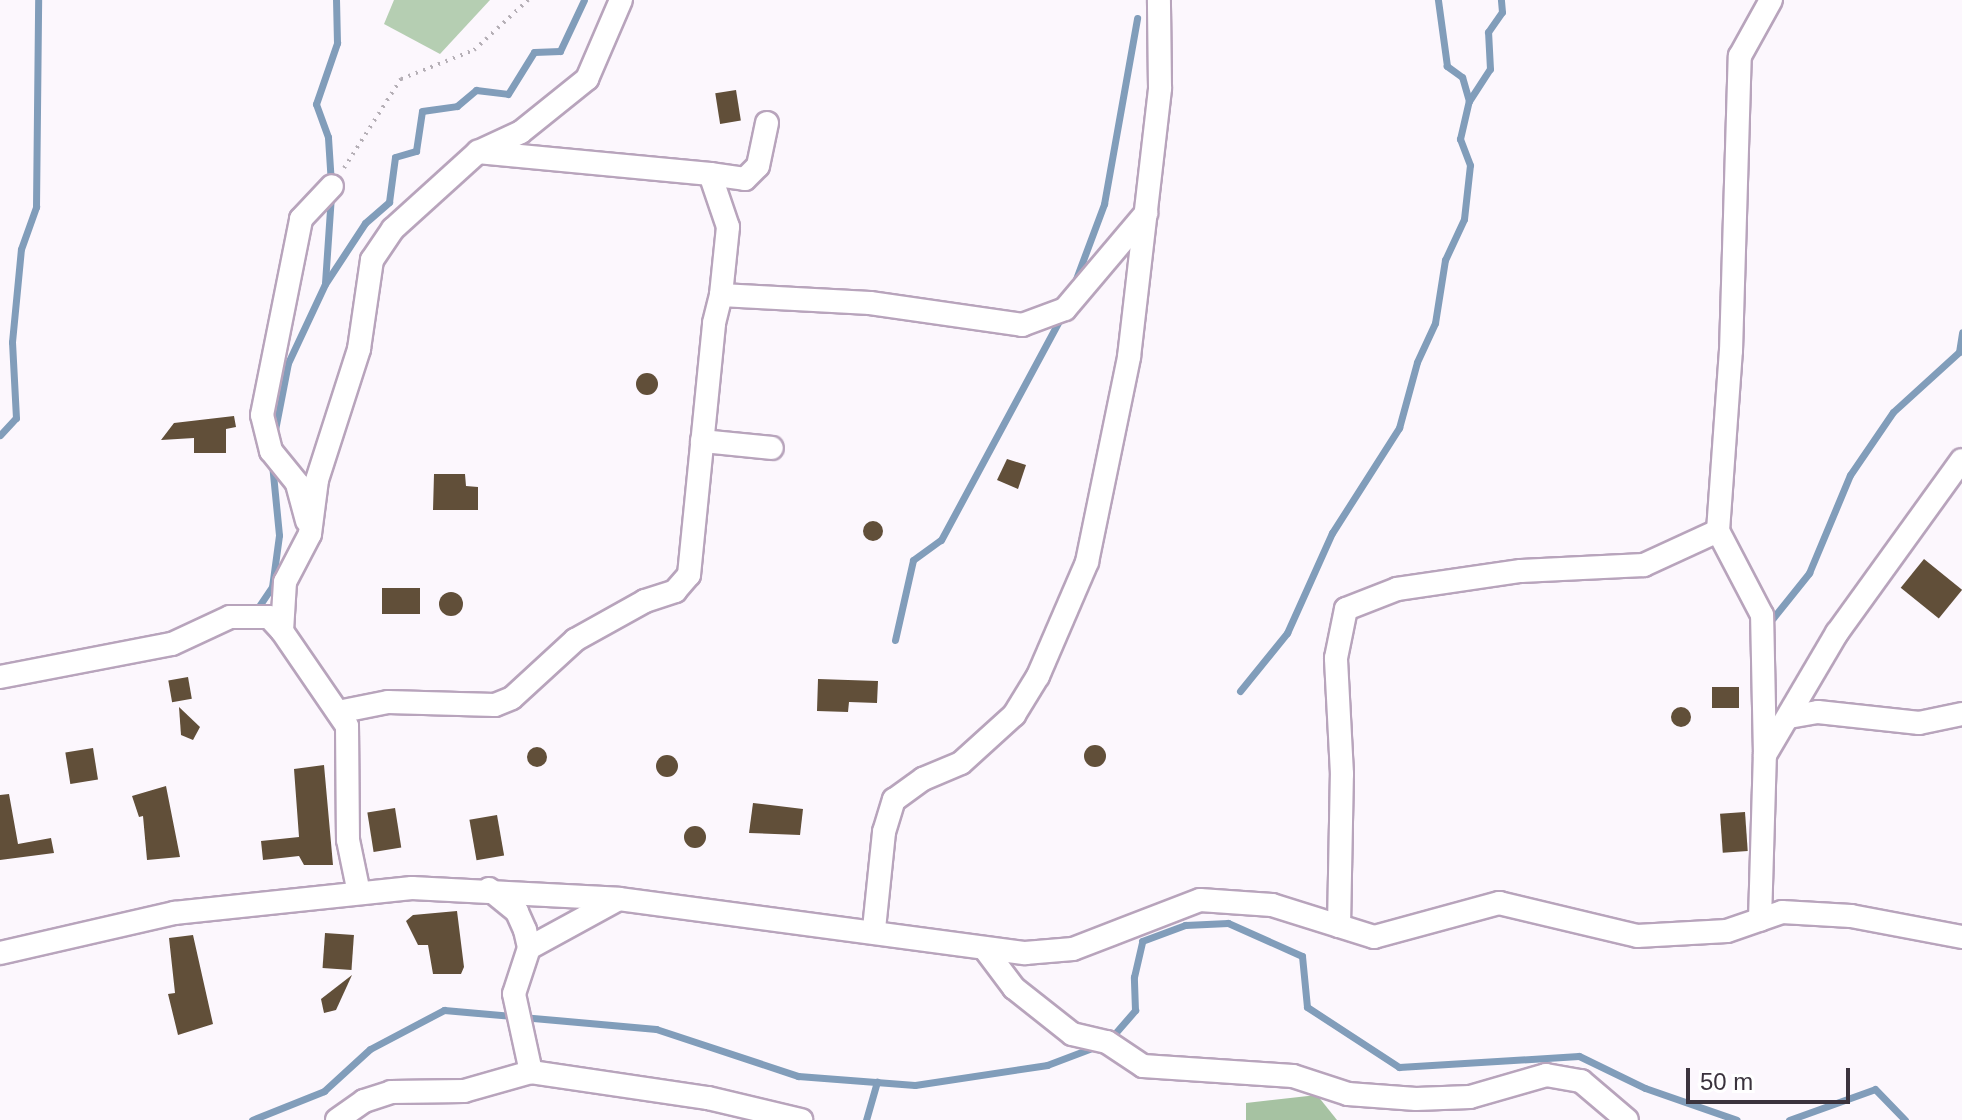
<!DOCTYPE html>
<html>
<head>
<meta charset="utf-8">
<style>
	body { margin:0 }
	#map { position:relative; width:1962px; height:1120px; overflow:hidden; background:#fcf7fd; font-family:Helvetica,sans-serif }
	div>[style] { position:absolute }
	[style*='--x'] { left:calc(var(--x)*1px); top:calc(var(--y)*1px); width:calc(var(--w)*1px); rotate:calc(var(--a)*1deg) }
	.green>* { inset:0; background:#b5ceb2 }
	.forest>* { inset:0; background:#a6c2a2 }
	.stream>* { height:7px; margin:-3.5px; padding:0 3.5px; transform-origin:3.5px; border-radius:3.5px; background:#819dba }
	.building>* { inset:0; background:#614f39; transform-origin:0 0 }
	.round { border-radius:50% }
	.path>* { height:4px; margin-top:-2px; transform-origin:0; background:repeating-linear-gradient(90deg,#b5afb6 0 2px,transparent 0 8px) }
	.roads { filter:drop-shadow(2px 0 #b8a4bc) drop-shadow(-2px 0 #b8a4bc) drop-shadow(0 2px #b8a4bc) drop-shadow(0 -2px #b8a4bc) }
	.minor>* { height:22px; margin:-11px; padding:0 11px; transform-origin:11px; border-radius:11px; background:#fff }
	span { translate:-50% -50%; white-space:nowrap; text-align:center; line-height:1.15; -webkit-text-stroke:8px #fff; paint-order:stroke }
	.scale { position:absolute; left:1686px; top:1068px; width:164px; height:36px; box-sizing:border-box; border:4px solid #3b333d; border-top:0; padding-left:10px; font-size:24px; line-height:28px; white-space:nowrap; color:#3b333d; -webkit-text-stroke:6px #fff; paint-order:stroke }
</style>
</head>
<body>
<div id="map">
	<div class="green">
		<div style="clip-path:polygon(394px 0,490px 0,440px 54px,384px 24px)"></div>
	</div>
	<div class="forest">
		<div style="clip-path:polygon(1317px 1095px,1337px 1120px,1246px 1120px,1246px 1103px)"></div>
	</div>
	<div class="stream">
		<div style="--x:1469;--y:101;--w:38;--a:-57"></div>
		<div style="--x:1490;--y:69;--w:37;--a:-93"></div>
		<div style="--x:1488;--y:32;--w:24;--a:-55"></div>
		<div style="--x:1502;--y:12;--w:12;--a:-95"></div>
		<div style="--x:331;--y:184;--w:47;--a:-93.7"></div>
		<div style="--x:328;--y:137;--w:35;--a:-110"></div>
		<div style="--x:316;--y:104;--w:65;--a:-71"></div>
		<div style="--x:337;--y:43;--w:43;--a:-91.3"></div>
		<div style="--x:325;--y:283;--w:87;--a:-86.1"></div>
		<div style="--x:1073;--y:287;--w:89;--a:-69.5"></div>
		<div style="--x:1104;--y:204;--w:189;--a:-79.9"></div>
		<div style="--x:0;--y:435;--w:23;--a:-47"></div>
		<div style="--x:16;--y:418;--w:76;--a:-93"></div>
		<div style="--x:12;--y:342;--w:93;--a:-84.5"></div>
		<div style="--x:21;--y:249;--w:45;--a:-70.3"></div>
		<div style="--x:36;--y:207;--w:207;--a:-89.4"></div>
		<div style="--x:274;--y:435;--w:73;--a:-79"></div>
		<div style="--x:288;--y:363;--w:87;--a:-64.9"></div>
		<div style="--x:325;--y:284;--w:73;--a:-56.7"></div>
		<div style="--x:365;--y:223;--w:32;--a:-41"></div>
		<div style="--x:389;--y:202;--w:45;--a:-82.4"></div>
		<div style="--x:395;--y:157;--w:22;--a:-16"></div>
		<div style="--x:416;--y:151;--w:40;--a:-81.5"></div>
		<div style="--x:422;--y:111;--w:35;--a:-8"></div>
		<div style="--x:457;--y:106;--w:25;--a:-40"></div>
		<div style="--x:476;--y:90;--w:32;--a:7"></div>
		<div style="--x:508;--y:94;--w:49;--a:-58.2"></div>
		<div style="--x:534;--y:52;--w:26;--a:-2"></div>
		<div style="--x:560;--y:51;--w:56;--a:-64.8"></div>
		<div style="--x:255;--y:612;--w:30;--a:-56"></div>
		<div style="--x:272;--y:587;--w:52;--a:-82.3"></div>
		<div style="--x:279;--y:535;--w:72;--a:-95.6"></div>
		<div style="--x:1773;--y:618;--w:58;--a:-51.3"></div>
		<div style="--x:1809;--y:573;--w:106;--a:-67.3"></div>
		<div style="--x:1850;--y:475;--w:76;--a:-55.7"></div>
		<div style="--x:1893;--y:412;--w:89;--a:-42.3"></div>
		<div style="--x:1959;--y:352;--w:20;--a:-81"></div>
		<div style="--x:895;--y:640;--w:82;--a:-77.3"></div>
		<div style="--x:913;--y:560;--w:34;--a:-36"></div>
		<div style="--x:941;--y:540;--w:253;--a:-61.7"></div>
		<div style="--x:1240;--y:691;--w:75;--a:-51"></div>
		<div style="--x:1287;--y:633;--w:110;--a:-65.8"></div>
		<div style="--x:1332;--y:533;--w:125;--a:-57.5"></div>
		<div style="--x:1399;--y:428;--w:68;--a:-74.7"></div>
		<div style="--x:1417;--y:362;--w:43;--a:-65.2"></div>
		<div style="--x:1435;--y:323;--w:64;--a:-81"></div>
		<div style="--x:1445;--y:260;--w:45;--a:-65.1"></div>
		<div style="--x:1464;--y:219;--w:54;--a:-83.7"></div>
		<div style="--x:1470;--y:165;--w:28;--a:-111"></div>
		<div style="--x:1460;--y:139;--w:39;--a:-77"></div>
		<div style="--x:1469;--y:101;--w:25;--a:-106"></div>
		<div style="--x:1462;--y:77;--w:19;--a:-144"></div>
		<div style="--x:1447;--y:66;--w:67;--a:-97.8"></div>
		<div style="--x:1111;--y:1038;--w:37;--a:-49"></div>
		<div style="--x:1135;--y:1010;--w:33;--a:-92"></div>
		<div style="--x:1134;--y:977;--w:37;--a:-77"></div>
		<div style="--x:1142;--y:941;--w:46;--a:-20.4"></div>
		<div style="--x:1185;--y:925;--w:43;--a:-2.7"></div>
		<div style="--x:1228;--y:923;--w:81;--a:24"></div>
		<div style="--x:1302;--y:956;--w:51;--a:84.4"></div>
		<div style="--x:1307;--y:1007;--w:110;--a:33.1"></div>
		<div style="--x:1399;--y:1067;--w:180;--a:-3.5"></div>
		<div style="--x:1579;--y:1056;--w:73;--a:25.9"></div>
		<div style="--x:1645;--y:1088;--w:97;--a:19.2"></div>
		<div style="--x:252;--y:1120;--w:78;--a:-21.9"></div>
		<div style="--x:324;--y:1091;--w:62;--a:-42.4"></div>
		<div style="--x:370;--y:1049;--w:84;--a:-27.8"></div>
		<div style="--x:444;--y:1010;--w:213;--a:5.1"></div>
		<div style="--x:656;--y:1029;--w:150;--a:18.3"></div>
		<div style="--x:798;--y:1076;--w:117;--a:4.4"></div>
		<div style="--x:915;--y:1085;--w:134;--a:-8.6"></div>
		<div style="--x:1047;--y:1065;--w:53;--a:-20.8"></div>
		<div style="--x:866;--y:1120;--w:40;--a:-74"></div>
		<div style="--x:1789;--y:1120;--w:91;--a:-19.8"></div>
		<div style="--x:1875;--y:1089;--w:43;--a:45.9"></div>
	</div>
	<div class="building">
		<div style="left:736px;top:90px;width:31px;height:21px;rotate:81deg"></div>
		<div class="round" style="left:636px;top:373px;width:22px;height:22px"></div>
		<div style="clip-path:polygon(234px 416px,236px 427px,226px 429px,226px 453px,194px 453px,194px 438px,161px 440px,174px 423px)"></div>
		<div style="clip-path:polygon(1007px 459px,1026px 465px,1018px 489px,997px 480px)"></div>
		<div style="clip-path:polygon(434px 474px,465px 474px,466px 486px,478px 487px,478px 510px,433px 510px)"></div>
		<div class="round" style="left:863px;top:521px;width:20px;height:20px"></div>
		<div style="left:1924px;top:559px;width:49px;height:37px;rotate:39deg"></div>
		<div style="left:382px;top:588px;width:38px;height:26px"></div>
		<div class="round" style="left:439px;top:592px;width:24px;height:24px"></div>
		<div style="left:188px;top:677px;width:22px;height:20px;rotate:80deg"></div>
		<div style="clip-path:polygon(818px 679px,878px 681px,877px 703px,849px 702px,848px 712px,817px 711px)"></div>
		<div style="left:1739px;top:687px;width:21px;height:27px;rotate:90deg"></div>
		<div class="round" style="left:1671px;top:707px;width:20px;height:20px"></div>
		<div style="clip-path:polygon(179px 707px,200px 727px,193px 740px,181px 735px)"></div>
		<div class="round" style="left:1084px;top:745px;width:22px;height:22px"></div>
		<div class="round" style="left:527px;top:747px;width:20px;height:20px"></div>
		<div style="left:93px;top:748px;width:32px;height:28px;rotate:81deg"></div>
		<div class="round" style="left:656px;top:755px;width:22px;height:22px"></div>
		<div style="clip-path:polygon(324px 765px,333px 865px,304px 865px,299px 856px,263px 860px,261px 841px,299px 837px,294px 769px)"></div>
		<div style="clip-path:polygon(166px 786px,180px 857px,147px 860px,143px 816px,139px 817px,132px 796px)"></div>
		<div style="clip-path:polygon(9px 794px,18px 844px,51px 838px,54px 853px,0 860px,0 795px)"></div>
		<div style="clip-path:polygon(753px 803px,803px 809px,800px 835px,749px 833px)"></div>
		<div style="left:395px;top:808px;width:40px;height:28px;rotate:81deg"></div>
		<div style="left:1745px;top:812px;width:39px;height:25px;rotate:86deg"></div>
		<div style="left:497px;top:815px;width:41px;height:28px;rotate:80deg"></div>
		<div class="round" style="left:684px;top:826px;width:22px;height:22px"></div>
		<div style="clip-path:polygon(457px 911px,464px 967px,461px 974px,433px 974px,428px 945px,418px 945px,406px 921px,413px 915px)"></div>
		<div style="left:325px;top:933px;width:29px;height:35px;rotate:4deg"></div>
		<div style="clip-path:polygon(193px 935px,213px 1024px,178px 1035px,168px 994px,175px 993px,169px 938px)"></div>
		<div style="clip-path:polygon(352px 975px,336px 1010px,324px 1013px,321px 999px)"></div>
	</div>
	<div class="path">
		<div style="--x:344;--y:168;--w:106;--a:-57.4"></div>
		<div style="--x:401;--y:79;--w:79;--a:-21.7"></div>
		<div style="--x:474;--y:50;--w:74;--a:-42.8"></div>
	</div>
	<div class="roads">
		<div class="minor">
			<div style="--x:478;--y:152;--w:47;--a:-24.9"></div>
			<div style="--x:521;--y:132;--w:85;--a:-38.8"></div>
			<div style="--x:587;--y:79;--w:86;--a:-66.7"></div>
			<div style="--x:710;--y:174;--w:35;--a:8"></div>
			<div style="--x:745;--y:179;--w:18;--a:-45"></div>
			<div style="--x:758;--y:166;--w:44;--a:-78.2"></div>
			<div style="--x:702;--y:441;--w:70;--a:5.7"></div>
			<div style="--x:307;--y:521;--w:39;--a:-105"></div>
			<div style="--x:297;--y:483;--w:41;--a:-129.1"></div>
			<div style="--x:271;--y:451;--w:37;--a:-104"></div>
			<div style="--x:262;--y:415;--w:200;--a:-78.7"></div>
			<div style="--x:301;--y:219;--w:45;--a:-46.8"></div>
			<div style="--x:0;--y:677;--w:175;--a:-10.9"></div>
			<div style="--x:172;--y:644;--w:64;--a:-25"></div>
			<div style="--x:230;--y:617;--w:39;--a:0"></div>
			<div style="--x:269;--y:617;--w:19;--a:47"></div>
			<div style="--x:338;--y:712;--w:51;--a:-11.3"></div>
			<div style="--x:388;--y:702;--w:107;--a:1.6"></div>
			<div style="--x:495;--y:705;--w:18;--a:-22"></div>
			<div style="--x:512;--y:698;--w:86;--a:-42.6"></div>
			<div style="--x:575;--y:640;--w:80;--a:-29.1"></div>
			<div style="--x:645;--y:601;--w:32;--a:-18"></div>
			<div style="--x:675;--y:591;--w:21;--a:-49"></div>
			<div style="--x:689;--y:575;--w:253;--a:-84.3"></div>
			<div style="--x:714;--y:323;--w:29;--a:-76"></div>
			<div style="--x:1789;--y:717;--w:29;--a:-10"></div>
			<div style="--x:1818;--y:712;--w:102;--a:6.2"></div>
			<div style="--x:1919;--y:723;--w:44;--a:-11.8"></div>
			<div style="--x:1765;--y:755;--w:140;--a:-91.2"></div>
			<div style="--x:1762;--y:615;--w:95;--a:-117.6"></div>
			<div style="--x:1718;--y:531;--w:180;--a:-85.9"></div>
			<div style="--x:1731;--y:351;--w:295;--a:-88.3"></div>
			<div style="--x:1740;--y:56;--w:64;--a:-61"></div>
			<div style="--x:489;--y:889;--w:36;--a:39"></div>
			<div style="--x:517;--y:912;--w:20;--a:66"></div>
			<div style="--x:525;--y:930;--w:18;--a:77"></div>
			<div style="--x:529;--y:948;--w:48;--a:108.1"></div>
			<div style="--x:514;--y:994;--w:80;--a:77.7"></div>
			<div style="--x:359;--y:893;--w:54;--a:-101.7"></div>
			<div style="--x:348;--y:840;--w:114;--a:-90.5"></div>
			<div style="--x:347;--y:726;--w:115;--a:-124.4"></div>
			<div style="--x:282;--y:631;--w:49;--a:-86.5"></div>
			<div style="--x:285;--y:582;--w:54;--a:-62.5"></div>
			<div style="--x:310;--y:534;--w:54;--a:-82.6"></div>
			<div style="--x:317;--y:480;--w:138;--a:-72.2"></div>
			<div style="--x:359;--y:349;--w:90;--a:-81.7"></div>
			<div style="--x:372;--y:260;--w:37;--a:-56"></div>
			<div style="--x:393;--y:229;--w:115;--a:-42.2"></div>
			<div style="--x:478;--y:152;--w:233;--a:5.4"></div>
			<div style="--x:710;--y:174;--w:56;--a:71.2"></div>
			<div style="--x:728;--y:227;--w:68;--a:95.9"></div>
			<div style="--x:721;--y:295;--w:149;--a:3.1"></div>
			<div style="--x:870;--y:303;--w:154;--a:8.2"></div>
			<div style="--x:1022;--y:325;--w:46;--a:-20.4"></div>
			<div style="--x:1065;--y:309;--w:126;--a:-49.8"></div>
			<div style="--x:1760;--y:920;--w:165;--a:-88.3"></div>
			<div style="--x:1765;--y:755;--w:142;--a:-59.5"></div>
			<div style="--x:1837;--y:633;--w:213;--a:-54.2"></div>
			<div style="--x:1339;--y:926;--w:152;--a:-88.9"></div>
			<div style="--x:1342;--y:774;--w:116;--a:-93"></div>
			<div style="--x:1336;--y:658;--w:50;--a:-78.5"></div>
			<div style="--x:1346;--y:609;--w:55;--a:-21.4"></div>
			<div style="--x:1397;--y:589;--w:125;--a:-8.3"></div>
			<div style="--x:1521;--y:571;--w:123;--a:-2.8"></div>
			<div style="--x:1644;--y:565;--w:81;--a:-24.7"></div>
			<div style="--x:874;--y:929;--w:98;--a:-84.1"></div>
			<div style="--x:884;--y:832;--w:34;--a:-73"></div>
			<div style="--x:894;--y:800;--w:36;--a:-36"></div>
			<div style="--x:923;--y:779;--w:41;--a:-22.8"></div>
			<div style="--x:961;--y:763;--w:72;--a:-42.2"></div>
			<div style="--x:1014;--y:715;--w:46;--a:-58.4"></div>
			<div style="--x:1038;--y:676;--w:124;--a:-66.7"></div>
			<div style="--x:1087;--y:562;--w:209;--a:-78.4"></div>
			<div style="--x:1129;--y:357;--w:271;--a:-83.4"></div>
			<div style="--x:1160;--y:88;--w:88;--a:-90.7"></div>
			<div style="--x:529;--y:948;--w:102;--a:-28.6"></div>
			<div style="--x:984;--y:948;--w:50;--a:53.1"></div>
			<div style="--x:1014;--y:988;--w:74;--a:38.4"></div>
			<div style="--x:1072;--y:1034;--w:36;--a:13"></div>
			<div style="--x:1107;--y:1042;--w:43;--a:33.7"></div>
			<div style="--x:1143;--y:1066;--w:150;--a:3.8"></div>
			<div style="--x:1293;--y:1076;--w:58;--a:18.1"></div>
			<div style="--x:1348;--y:1094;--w:68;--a:4.2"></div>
			<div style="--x:1416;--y:1099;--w:54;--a:-2.1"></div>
			<div style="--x:1470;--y:1097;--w:79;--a:-16.1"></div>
			<div style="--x:1546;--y:1075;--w:36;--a:10"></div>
			<div style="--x:1581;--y:1081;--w:60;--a:40.3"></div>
			<div style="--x:0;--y:953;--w:179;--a:-12.9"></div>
			<div style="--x:174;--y:913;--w:239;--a:-6"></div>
			<div style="--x:412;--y:888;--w:207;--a:3"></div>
			<div style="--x:619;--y:899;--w:410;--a:7.6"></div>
			<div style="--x:1025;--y:953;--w:48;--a:-4.8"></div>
			<div style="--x:1073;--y:949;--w:136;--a:-21.1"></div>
			<div style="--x:1200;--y:900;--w:72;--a:4"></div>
			<div style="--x:1272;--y:905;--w:107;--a:17.4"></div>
			<div style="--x:1374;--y:937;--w:130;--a:-15.2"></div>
			<div style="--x:1499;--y:903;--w:142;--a:13.4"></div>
			<div style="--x:1637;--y:936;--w:90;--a:-3.2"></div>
			<div style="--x:1727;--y:931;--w:58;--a:-19.1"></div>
			<div style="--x:1782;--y:912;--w:69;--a:3.3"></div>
			<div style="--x:1851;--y:916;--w:113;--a:10.7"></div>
			<div style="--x:337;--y:1120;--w:33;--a:-35"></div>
			<div style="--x:364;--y:1101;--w:28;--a:-18"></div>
			<div style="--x:391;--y:1092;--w:73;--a:-0.8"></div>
			<div style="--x:464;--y:1091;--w:70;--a:-15.8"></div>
			<div style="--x:531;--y:1072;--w:179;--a:8.4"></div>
			<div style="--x:708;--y:1098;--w:96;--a:13.3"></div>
		</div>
	</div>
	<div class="scale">50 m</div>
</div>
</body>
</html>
